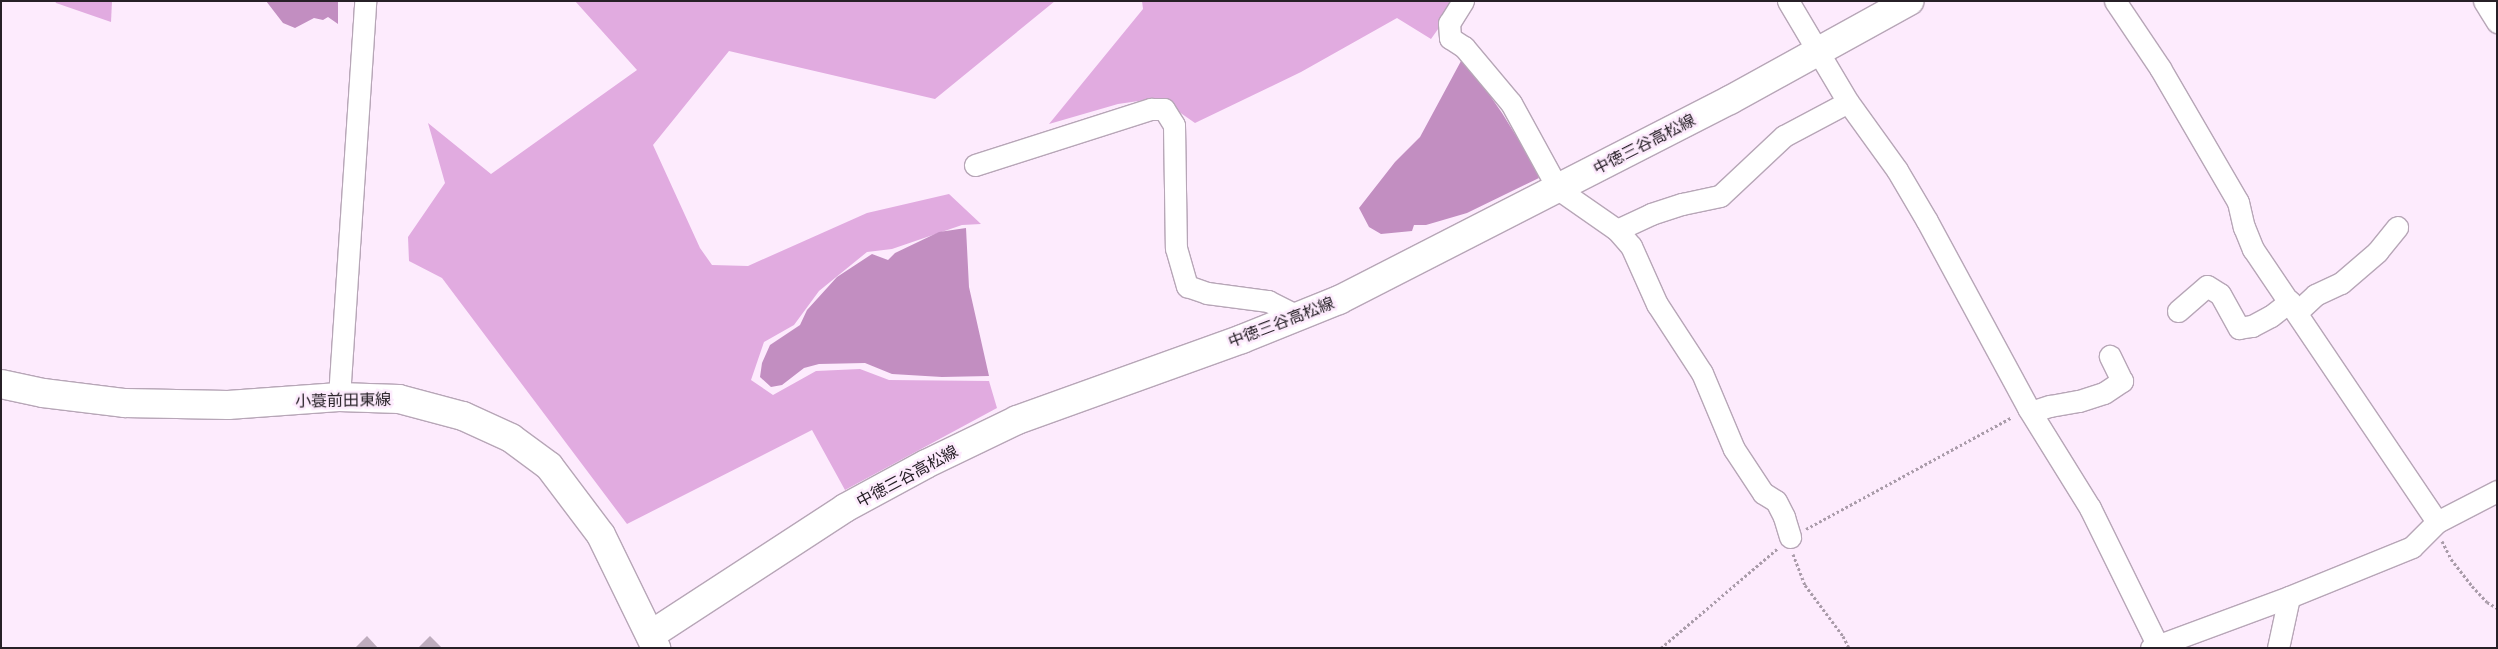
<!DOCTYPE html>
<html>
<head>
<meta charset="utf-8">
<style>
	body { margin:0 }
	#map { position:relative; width:2498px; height:649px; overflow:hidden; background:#fdebfd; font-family:"Golos Text","Noto Sans JP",sans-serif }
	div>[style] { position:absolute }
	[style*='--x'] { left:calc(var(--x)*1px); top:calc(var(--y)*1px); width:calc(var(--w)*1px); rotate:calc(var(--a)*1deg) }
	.forest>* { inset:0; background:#e1abe0 }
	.water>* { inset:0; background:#c28ec1 }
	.building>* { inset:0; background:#beacbd }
	.path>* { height:3px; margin-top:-1.5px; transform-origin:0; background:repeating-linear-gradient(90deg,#aa9caa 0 2.5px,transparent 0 5px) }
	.roads { filter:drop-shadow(1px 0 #b7a6b7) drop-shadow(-1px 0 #b7a6b7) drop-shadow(0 1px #b7a6b7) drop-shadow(0 -1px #b7a6b7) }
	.minor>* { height:21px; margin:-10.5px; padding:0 10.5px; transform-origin:10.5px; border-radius:10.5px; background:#fff }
	.major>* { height:28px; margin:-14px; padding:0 14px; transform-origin:14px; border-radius:14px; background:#fff }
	span { translate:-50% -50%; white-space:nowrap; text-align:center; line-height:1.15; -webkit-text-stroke:5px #fdebfd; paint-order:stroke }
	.street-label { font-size:16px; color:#272027 }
	.frame { position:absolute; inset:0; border:2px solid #272027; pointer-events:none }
</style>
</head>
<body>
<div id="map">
	<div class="forest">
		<div style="clip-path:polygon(55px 1px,112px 1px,111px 22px,56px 3px)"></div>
		<div style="clip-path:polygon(575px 1px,1055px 1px,935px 99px,729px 51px,653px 145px,700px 248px,712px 265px,748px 266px,867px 213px,949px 194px,981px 224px,962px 225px,892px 249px,867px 252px,819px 291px,794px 325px,764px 342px,751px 380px,773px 395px,816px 371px,860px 369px,889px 380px,989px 381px,997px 408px,845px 490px,812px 430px,627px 524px,442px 278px,409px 261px,408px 237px,445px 183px,428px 123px,491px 174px,637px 70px)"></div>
		<div style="clip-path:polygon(1142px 1px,1458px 1px,1431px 39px,1397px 18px,1301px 72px,1195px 123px,1159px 98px,1118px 104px,1049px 124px,1143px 9px)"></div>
	</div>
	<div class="water">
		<div style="clip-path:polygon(266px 1px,338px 1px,338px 24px,328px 17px,323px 20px,314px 18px,295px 28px,283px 23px)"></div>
		<div style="clip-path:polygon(1461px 61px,1484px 87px,1502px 113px,1533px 163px,1539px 178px,1467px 213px,1426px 225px,1414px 225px,1412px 231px,1381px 234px,1369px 227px,1359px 208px,1395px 162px,1420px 137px)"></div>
		<div style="clip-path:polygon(966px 228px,969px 287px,989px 376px,942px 377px,892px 374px,865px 363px,819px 364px,804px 368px,782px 385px,771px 387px,760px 377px,762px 363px,770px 345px,800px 325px,807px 310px,837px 277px,872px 254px,888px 260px,895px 253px,939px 232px)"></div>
	</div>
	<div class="building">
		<div style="clip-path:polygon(367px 636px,378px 648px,355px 648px)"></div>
		<div style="clip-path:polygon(430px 636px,442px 648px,418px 648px)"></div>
	</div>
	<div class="path">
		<div style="--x:1806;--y:529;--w:234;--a:-28.5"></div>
		<div style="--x:2442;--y:541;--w:20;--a:63"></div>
		<div style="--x:2451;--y:559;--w:34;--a:52"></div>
		<div style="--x:2472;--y:586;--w:22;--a:47"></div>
		<div style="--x:2487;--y:602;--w:12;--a:31"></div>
		<div style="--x:1793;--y:554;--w:33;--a:69"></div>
		<div style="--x:1805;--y:585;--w:64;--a:53.3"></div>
		<div style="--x:1843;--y:636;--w:13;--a:63"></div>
		<div style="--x:1661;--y:648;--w:153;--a:-40.5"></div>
	</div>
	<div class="roads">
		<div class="minor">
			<div style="--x:1463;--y:1;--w:26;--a:122"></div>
			<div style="--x:1449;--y:23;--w:15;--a:86"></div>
			<div style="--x:1450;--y:38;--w:17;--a:33"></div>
			<div style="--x:1464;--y:47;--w:73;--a:50"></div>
			<div style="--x:1511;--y:103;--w:98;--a:61.3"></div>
			<div style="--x:1558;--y:189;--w:72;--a:34.8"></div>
			<div style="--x:1617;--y:230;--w:21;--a:49"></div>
			<div style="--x:1631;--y:246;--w:64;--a:65.9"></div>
			<div style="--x:1657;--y:304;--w:82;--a:56.9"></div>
			<div style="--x:1702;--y:373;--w:82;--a:67.2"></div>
			<div style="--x:1734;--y:449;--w:53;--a:56.6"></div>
			<div style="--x:1763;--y:493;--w:15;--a:32"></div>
			<div style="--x:1776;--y:501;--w:18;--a:63"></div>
			<div style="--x:1784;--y:517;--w:21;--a:73"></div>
			<div style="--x:1788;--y:1;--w:117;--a:59.3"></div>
			<div style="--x:1848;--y:102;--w:84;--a:54.2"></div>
			<div style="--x:1897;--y:170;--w:59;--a:59.5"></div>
			<div style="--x:1927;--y:221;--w:213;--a:61.6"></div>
			<div style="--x:2028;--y:408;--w:118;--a:58.2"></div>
			<div style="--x:2090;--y:508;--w:152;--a:63.8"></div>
			<div style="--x:2115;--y:1;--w:81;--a:56.1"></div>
			<div style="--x:2160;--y:68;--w:155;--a:59.8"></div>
			<div style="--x:2238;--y:202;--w:26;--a:77"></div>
			<div style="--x:2244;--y:227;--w:24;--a:68"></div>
			<div style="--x:2253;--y:249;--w:329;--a:56"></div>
			<div style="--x:2484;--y:1;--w:25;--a:58"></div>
			<div style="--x:975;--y:165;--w:185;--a:-17.7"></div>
			<div style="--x:1151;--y:109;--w:13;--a:0"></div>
			<div style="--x:1164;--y:109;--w:19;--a:58"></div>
			<div style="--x:1174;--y:125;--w:123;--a:89.1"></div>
			<div style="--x:1176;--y:248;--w:40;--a:74"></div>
			<div style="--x:1187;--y:286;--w:21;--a:19"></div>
			<div style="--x:1207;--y:293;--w:62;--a:7.5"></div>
			<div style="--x:1268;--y:301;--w:34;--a:27"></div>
			<div style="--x:1617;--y:230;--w:38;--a:-25"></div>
			<div style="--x:1651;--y:214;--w:33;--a:-18"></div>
			<div style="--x:1682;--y:204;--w:39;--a:-12"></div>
			<div style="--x:1720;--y:196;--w:88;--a:-43.2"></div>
			<div style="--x:1784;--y:136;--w:72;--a:-28"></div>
			<div style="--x:2178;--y:311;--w:38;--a:-41"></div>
			<div style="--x:2207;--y:286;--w:15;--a:32"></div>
			<div style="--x:2220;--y:294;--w:39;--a:61"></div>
			<div style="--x:2239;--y:328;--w:13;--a:-9"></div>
			<div style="--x:2252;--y:326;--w:21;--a:-28"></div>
			<div style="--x:2271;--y:316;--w:24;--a:-38"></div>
			<div style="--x:2297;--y:312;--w:25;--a:-43"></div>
			<div style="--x:2315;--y:295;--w:29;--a:-25"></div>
			<div style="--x:2341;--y:283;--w:48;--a:-40.7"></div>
			<div style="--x:2377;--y:252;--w:32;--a:-51"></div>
			<div style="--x:339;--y:397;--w:397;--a:-86.2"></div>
			<div style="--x:2031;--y:412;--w:20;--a:-18"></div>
			<div style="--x:2050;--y:406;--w:29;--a:-10"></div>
			<div style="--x:2079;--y:401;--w:26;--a:-18"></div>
			<div style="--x:2104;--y:393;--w:22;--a:-34"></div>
			<div style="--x:2122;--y:381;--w:28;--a:-116"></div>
			<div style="--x:2151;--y:648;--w:147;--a:-20.3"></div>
			<div style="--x:2289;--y:597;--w:133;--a:-22.1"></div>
			<div style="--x:2412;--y:547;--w:35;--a:-45"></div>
			<div style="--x:2437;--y:522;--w:68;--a:-27.3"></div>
			<div style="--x:2278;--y:648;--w:52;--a:-77.8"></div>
		</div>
		<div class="major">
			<div style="--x:1;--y:384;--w:43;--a:12.1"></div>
			<div style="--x:43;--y:393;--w:83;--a:7"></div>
			<div style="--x:125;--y:403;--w:103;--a:1.1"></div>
			<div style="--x:228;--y:405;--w:111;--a:-4.1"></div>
			<div style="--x:339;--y:397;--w:60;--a:1.9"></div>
			<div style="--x:399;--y:399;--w:66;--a:14.9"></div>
			<div style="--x:463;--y:416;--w:53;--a:24.6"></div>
			<div style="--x:511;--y:438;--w:47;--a:36.4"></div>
			<div style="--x:549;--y:466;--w:86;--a:53"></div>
			<div style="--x:601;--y:535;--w:126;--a:64"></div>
			<div style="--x:652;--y:634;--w:230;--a:-33.1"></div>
			<div style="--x:845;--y:508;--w:92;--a:-28.5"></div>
			<div style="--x:926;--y:464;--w:101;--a:-25.8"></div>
			<div style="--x:1017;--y:420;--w:239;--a:-19.8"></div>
			<div style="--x:1242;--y:339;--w:105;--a:-21.9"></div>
			<div style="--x:1339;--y:300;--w:439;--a:-27.1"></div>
			<div style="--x:1730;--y:100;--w:205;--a:-28.9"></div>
		</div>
	</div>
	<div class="street-label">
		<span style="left:1644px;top:144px;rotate:-27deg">中徳三谷高松線</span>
		<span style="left:1281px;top:322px;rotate:-21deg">中徳三谷高松線</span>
		<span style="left:343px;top:400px;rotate:-1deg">小蓑前田東線</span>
		<span style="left:907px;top:476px;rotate:-28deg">中徳三谷高松線</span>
	</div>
	<div class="frame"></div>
</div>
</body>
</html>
